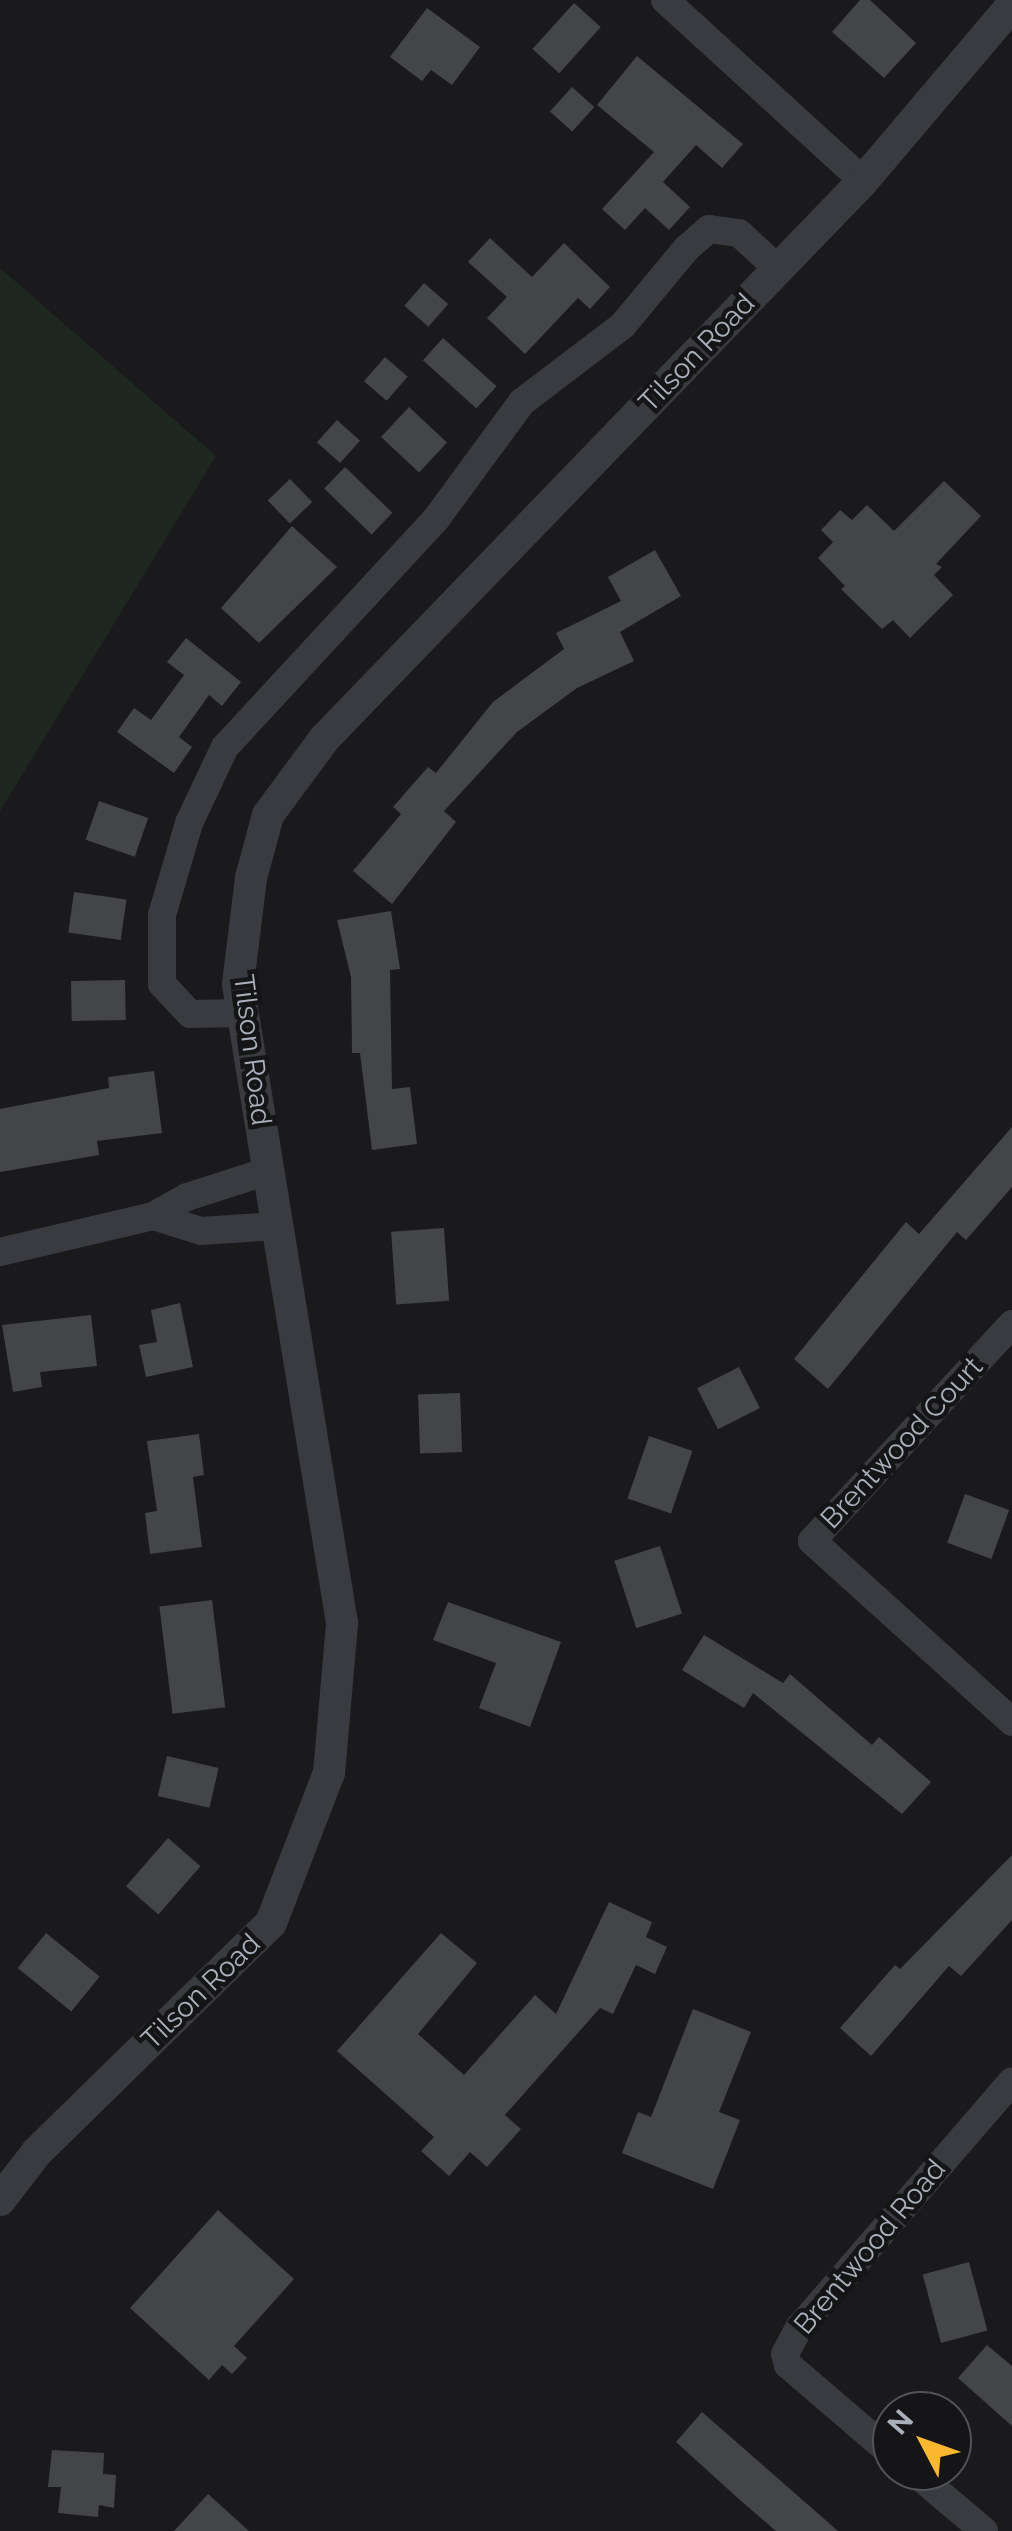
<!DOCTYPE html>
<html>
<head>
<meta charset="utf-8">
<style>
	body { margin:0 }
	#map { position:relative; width:1012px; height:2531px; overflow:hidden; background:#1a1a1c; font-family:Raleway,sans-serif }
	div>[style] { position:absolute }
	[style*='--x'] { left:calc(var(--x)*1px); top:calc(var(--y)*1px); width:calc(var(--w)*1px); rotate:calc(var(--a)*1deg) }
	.green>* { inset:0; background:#1f2820 }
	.building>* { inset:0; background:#444549; transform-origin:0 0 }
	.minor>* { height:28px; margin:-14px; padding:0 14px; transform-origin:14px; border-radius:14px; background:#3a3b41 }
	.tertiary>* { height:32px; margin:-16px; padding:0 16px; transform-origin:16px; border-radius:16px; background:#3a3b41 }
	span { translate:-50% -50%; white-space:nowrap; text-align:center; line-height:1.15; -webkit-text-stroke:9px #151517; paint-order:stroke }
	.street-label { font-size:28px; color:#abb1bc }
	.north { position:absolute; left:872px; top:2391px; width:100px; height:100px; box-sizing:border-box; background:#151517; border:2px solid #515359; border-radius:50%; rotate:311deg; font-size:28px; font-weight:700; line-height:40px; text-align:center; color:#abb1bc }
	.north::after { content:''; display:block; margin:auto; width:35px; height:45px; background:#fcb731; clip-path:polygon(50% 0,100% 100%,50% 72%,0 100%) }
</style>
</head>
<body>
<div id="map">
	<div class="green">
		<div style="clip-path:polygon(0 268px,216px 456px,0 811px)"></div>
	</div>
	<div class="building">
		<div style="clip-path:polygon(860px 0,870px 0,916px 43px,884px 78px,832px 32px)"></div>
		<div style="left:574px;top:3px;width:36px;height:62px;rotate:42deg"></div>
		<div style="clip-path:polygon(427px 8px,480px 47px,452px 85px,431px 70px,422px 81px,390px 57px)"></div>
		<div style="clip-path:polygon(637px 56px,743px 144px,722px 168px,696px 145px,663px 182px,690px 207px,669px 230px,645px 208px,625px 230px,602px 209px,654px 152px,597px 105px)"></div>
		<div style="left:572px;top:87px;width:30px;height:33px;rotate:42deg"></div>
		<div style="clip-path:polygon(490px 238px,532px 277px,564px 243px,610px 287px,590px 309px,578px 298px,525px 354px,487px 318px,507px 297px,468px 262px)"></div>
		<div style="left:424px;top:283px;width:32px;height:30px;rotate:41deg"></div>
		<div style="left:443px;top:338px;width:72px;height:30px;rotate:42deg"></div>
		<div style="left:385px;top:357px;width:30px;height:32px;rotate:41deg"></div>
		<div style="left:409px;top:407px;width:52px;height:41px;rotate:43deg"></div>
		<div style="left:337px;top:420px;width:31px;height:30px;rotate:42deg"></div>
		<div style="left:345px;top:467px;width:66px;height:30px;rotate:44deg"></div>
		<div style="left:290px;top:479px;width:32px;height:31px;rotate:46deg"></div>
		<div style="clip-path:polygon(944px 481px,981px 516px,936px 564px,942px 567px,934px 575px,953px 595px,910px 638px,893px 620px,882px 629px,841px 589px,845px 586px,818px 558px,833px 542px,821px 530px,840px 510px,852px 520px,867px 505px,894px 531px)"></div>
		<div style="clip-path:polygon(292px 526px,337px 567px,259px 643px,221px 608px)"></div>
		<div style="clip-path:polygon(655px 550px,681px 596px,620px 632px,634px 661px,577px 688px,517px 732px,444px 811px,456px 822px,392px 904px,353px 871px,401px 814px,393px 807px,428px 767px,436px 773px,493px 702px,564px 649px,556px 633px,621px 601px,608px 577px)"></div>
		<div style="clip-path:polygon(186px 638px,241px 682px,222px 706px,209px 695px,179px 737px,192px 747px,174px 773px,117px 732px,134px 708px,151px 720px,184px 675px,167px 662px)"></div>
		<div style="left:99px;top:801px;width:52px;height:41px;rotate:19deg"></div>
		<div style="left:74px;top:892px;width:53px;height:41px;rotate:8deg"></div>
		<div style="clip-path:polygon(391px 911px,400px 969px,390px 970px,392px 1089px,410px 1087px,417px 1144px,372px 1150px,360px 1053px,352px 1053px,351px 977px,337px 920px)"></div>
		<div style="left:125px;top:980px;width:40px;height:54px;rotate:89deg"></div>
		<div style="clip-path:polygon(154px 1071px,162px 1133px,97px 1141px,99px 1155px,0 1172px,0 1109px,109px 1088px,108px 1077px)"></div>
		<div style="clip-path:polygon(1012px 1127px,1012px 1187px,966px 1240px,957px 1232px,828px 1389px,794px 1359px,906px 1222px,919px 1234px)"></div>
		<div style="left:444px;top:1228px;width:73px;height:53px;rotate:86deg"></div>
		<div style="clip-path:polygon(180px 1303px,193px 1367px,146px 1377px,139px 1345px,157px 1342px,151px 1310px)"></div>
		<div style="clip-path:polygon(91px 1315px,97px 1366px,40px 1372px,42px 1387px,13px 1392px,2px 1325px)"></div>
		<div style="left:739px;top:1367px;width:46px;height:47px;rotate:63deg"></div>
		<div style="left:460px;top:1393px;width:59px;height:42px;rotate:88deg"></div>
		<div style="clip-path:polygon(199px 1434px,204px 1475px,193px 1477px,202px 1547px,150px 1554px,145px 1513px,157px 1511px,147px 1441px)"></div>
		<div style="left:649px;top:1436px;width:46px;height:66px;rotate:19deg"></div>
		<div style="left:965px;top:1494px;width:47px;height:52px;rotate:20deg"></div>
		<div style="left:660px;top:1546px;width:71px;height:48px;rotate:72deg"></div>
		<div style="left:212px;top:1600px;width:108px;height:53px;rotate:83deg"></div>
		<div style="clip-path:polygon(448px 1602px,561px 1642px,530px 1727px,479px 1708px,496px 1663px,433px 1640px)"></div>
		<div style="clip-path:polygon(704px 1635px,783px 1683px,790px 1674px,872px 1745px,879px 1737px,931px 1782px,902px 1814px,753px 1693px,744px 1708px,682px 1670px)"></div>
		<div style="left:167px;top:1756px;width:53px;height:41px;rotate:13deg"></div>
		<div style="left:168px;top:1838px;width:43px;height:64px;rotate:41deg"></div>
		<div style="clip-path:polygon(1012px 1855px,1012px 1920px,961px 1976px,949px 1966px,871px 2056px,840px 2028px,895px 1965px,900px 1969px)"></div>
		<div style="clip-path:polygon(609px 1902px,652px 1922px,646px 1937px,667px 1947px,655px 1974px,636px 1965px,613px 2014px,600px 2008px,505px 2115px,521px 2129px,487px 2167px,470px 2152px,449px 2176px,421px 2151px,434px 2137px,337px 2051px,441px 1933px,477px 1963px,418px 2034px,464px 2075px,535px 1995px,556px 2014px)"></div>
		<div style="left:46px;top:1933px;width:69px;height:45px;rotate:39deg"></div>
		<div style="clip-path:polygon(693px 2009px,751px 2032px,719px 2112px,740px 2120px,713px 2189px,622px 2153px,638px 2112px,651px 2117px)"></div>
		<div style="clip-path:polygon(218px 2210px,294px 2279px,234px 2346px,247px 2358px,232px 2374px,222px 2365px,209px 2380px,130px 2308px)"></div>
		<div style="left:969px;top:2262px;width:71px;height:48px;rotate:75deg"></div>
		<div style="clip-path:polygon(987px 2345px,1012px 2366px,1012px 2426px,958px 2378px)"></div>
		<div style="clip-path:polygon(702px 2412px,757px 2460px,838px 2531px,776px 2531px,740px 2500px,676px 2442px)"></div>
		<div style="clip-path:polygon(52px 2450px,104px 2453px,103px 2474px,116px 2475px,114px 2508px,99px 2505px,98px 2517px,58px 2513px,61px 2487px,48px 2487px)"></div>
		<div style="clip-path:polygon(208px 2494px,249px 2531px,174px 2531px)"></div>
	</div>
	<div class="minor">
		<div style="--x:665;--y:0;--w:268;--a:42.4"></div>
		<div style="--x:243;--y:1013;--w:53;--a:178.9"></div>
		<div style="--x:190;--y:1014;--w:41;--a:-133"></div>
		<div style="--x:162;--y:984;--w:69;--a:-90"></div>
		<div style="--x:162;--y:915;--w:96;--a:-73.6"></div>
		<div style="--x:189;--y:823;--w:84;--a:-64.7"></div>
		<div style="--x:225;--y:747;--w:311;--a:-47.2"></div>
		<div style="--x:436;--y:519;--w:145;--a:-53.7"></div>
		<div style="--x:522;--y:402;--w:127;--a:-37.3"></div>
		<div style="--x:623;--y:325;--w:100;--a:-50.3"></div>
		<div style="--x:687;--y:248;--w:29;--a:-41"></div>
		<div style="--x:709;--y:229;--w:30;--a:8"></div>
		<div style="--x:739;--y:233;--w:53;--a:42.7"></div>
		<div style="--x:153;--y:1216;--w:50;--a:17.4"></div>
		<div style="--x:201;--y:1231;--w:76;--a:-3.8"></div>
		<div style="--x:0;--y:1252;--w:157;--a:-13.2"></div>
		<div style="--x:153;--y:1216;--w:39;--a:-29"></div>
		<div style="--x:187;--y:1197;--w:85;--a:-17.8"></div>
		<div style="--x:1012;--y:1324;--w:295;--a:132.7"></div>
		<div style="--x:812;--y:1541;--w:270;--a:42.1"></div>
		<div style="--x:892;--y:2454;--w:137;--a:-139.4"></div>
		<div style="--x:788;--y:2365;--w:11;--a:-105"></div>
		<div style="--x:785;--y:2354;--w:30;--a:-62"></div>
		<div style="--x:799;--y:2328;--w:326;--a:-49.2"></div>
		<div style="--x:913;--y:2471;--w:93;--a:40.2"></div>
	</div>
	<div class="tertiary">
		<div style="--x:0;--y:2200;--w:61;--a:-52.4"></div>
		<div style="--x:37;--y:2152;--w:327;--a:-44.4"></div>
		<div style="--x:271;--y:1923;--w:161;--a:-68.9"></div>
		<div style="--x:329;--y:1773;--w:151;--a:-85"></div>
		<div style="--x:342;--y:1623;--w:647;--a:-99.24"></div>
		<div style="--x:238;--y:984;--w:107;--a:-83"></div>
		<div style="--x:251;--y:878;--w:65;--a:-74.9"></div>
		<div style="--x:268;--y:815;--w:96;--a:-53.5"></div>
		<div style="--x:325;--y:738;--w:774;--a:-45.99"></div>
		<div style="--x:863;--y:181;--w:231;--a:-49.7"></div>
	</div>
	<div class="street-label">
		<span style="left:697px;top:353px;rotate:-46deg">Tilson Road</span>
		<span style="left:252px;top:1050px;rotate:83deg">Tilson Road</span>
		<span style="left:902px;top:1443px;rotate:-47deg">Brentwood Court</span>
		<span style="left:201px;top:1992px;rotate:-44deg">Tilson Road</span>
		<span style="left:870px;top:2247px;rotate:-50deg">Brentwood Road</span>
	</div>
	<div class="north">N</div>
</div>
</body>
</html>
